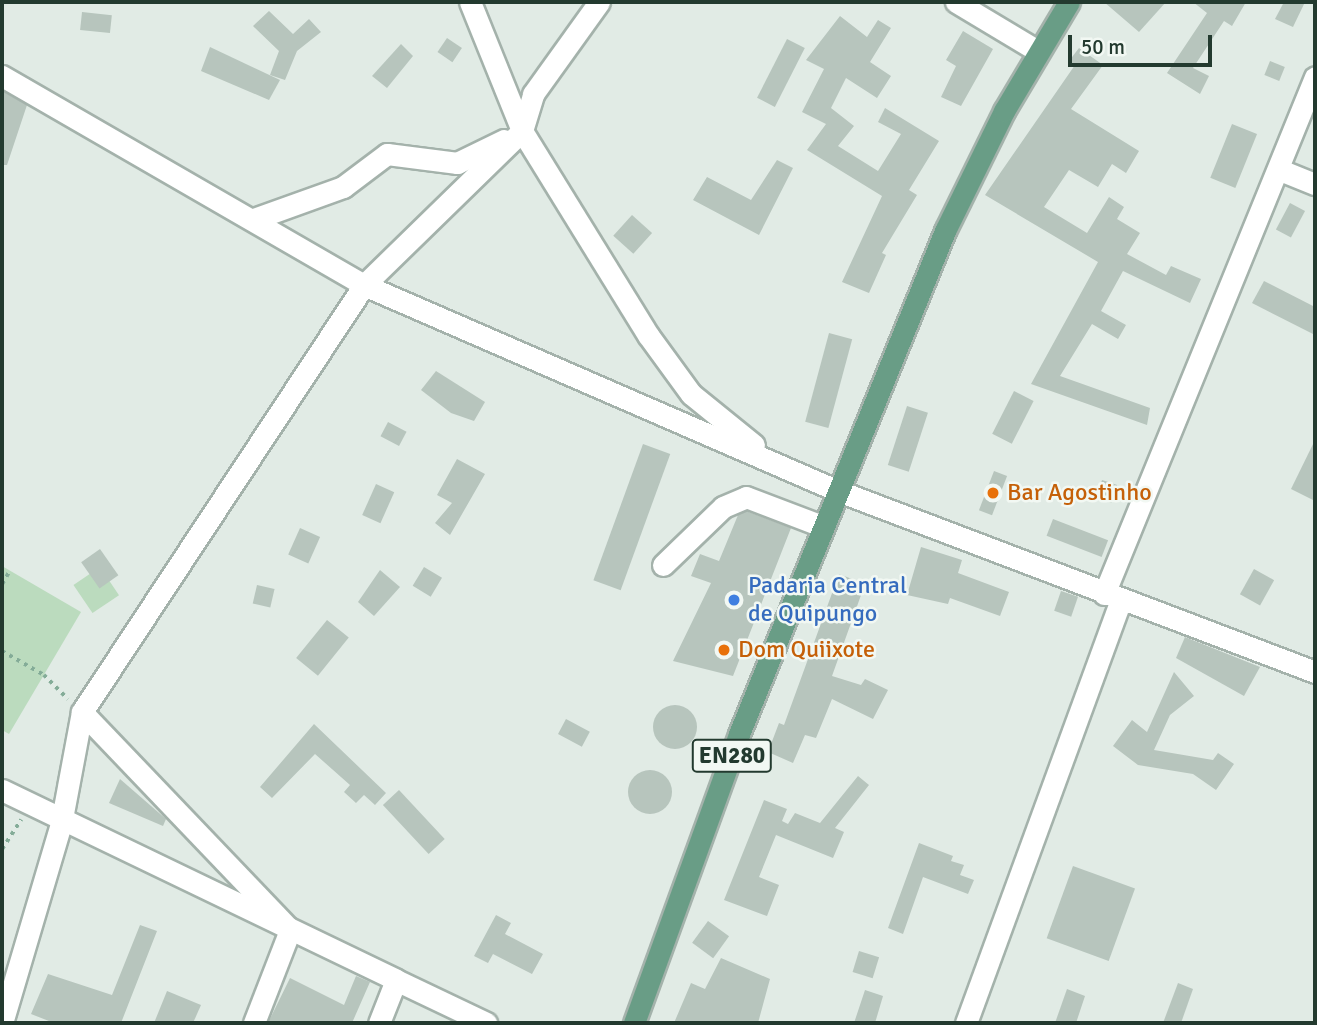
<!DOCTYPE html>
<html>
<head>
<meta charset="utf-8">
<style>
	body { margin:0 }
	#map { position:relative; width:1317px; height:1025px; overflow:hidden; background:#e1ebe5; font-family:Signika,sans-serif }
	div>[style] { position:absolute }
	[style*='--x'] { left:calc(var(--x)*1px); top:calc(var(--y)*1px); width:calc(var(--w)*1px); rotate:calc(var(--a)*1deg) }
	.green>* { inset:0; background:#bbdbbe; transform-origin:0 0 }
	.building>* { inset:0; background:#b7c5bd; transform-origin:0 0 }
	.round { border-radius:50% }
	.path>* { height:3.5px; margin-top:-1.75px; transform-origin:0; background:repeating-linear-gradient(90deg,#84ac98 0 3.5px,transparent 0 8.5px) }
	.roads { filter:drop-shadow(2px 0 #a4b2ab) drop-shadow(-2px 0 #a4b2ab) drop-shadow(0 2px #a4b2ab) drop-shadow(0 -2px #a4b2ab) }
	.minor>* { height:21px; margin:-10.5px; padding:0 10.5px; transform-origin:10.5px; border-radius:10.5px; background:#fff }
	.major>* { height:21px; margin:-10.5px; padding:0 10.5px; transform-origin:10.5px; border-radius:10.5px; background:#699d86 }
	.dots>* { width:19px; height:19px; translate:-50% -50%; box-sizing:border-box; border:4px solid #f2f8f3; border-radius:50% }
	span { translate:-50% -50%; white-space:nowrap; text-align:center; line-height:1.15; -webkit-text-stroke:5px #f2f8f3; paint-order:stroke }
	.shield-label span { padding:2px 5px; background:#f2f8f3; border:2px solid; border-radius:5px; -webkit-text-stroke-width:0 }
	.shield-label { font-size:23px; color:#233a2f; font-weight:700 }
	.food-label { font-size:24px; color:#c56008 }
	.left { translate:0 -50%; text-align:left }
	.shop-label { font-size:24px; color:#366cbe }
	.frame { position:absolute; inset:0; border:4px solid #233a2f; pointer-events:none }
	.scale { position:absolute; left:1068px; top:35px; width:144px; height:32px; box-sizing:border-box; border:4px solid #233a2f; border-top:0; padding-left:9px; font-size:21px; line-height:24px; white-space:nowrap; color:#233a2f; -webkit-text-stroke:5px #f2f8f3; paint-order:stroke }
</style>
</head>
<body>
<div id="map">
	<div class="green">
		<div style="clip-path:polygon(2px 566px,81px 612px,9px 734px,2px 730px)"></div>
		<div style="left:100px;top:567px;width:34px;height:32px;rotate:56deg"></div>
	</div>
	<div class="building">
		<div style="clip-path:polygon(1104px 2px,1166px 2px,1139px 32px)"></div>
		<div style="clip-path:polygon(1193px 2px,1246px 2px,1232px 26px,1224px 21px,1193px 68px,1209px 76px,1200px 94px,1167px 73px,1207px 13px)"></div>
		<div style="clip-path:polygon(1284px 2px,1305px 2px,1293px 27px,1275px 19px)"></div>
		<div style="clip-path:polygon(269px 11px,293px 34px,309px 19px,321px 32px,297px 51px,285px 80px,270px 75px,279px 51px,253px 26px)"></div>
		<div style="left:82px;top:12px;width:30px;height:18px;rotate:6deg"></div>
		<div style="clip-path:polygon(840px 16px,867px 37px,878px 20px,891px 28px,870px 62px,891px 76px,877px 98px,846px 78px,831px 108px,854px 126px,838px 146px,878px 171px,901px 134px,878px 122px,885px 108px,939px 141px,909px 190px,917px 195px,882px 253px,886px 255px,869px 293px,842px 282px,882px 196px,807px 150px,826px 124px,802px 112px,824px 69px,806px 60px)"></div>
		<div style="clip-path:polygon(963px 31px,993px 49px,961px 106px,941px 97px,956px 66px,946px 60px)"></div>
		<div style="left:447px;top:38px;width:18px;height:17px;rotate:34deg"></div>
		<div style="left:787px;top:39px;width:20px;height:66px;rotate:27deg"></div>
		<div style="clip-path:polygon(401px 44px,413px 56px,387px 88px,372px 76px)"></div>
		<div style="clip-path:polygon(210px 47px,280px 80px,269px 100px,201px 71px)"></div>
		<div style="clip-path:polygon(1079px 48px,1103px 65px,1071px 109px,1139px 151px,1126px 173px,1112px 164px,1098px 187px,1069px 170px,1044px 207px,1087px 233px,1109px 197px,1124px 207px,1117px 219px,1140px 233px,1127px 254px,1166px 275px,1171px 266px,1201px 279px,1190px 303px,1123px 271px,1101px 311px,1126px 325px,1118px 339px,1092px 324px,1060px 376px,1150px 408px,1147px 425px,1031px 384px,1098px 262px,985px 195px,1075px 65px,1069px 61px)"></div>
		<div style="left:1270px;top:61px;width:16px;height:15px;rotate:22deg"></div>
		<div style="clip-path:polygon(2px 91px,27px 105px,7px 165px,2px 165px)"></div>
		<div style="left:1232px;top:124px;width:27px;height:58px;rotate:22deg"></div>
		<div style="clip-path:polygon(777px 160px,793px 168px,759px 235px,693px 200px,707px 177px,751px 200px)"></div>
		<div style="left:1290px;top:203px;width:17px;height:30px;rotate:28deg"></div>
		<div style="left:632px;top:215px;width:27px;height:28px;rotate:42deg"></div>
		<div style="clip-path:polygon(1264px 281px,1315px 307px,1315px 335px,1252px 303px)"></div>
		<div style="left:829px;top:333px;width:24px;height:92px;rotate:15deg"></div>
		<div style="clip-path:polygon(436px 371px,485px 402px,474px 421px,451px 413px,421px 390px)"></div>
		<div style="left:1014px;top:391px;width:22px;height:48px;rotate:27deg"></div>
		<div style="left:907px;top:406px;width:22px;height:62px;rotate:18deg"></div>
		<div style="left:388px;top:422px;width:21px;height:16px;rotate:28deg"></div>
		<div style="clip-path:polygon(1315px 440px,1315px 501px,1291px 489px)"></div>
		<div style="left:643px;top:444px;width:29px;height:145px;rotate:20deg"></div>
		<div style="clip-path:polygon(457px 459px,485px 474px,450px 535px,435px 523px,452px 503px,437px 495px)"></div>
		<div style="left:994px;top:471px;width:14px;height:42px;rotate:21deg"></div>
		<div style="left:1102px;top:480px;width:16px;height:19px;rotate:18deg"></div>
		<div style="left:376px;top:484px;width:20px;height:34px;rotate:24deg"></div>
		<div style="clip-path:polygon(746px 511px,791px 528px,733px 676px,673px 661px,711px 583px,691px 576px,700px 554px,719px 561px,738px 515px)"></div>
		<div style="left:1053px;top:519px;width:59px;height:18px;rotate:21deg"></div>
		<div style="left:300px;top:528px;width:22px;height:29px;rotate:24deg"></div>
		<div style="clip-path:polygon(921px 547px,962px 560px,958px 573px,1009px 592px,1000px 616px,950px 598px,948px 604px,907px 595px)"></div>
		<div style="left:100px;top:549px;width:32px;height:23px;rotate:55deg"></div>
		<div style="left:424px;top:567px;width:21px;height:22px;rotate:31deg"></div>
		<div style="left:1254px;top:569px;width:23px;height:29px;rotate:29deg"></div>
		<div style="clip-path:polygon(380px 570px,400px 587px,374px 616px,358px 602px)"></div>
		<div style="clip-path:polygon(839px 574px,865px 584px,832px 676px,861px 685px,865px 679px,888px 690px,873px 719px,832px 699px,816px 738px,805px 735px,793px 763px,768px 752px,779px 723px,784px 725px)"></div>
		<div style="left:257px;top:585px;width:18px;height:19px;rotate:13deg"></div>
		<div style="left:1061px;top:591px;width:18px;height:21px;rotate:19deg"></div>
		<div style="left:327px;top:620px;width:28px;height:49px;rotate:39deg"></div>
		<div style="clip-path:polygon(1185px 637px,1260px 667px,1244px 696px,1176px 658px)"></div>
		<div style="clip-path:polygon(1174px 672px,1194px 696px,1170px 715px,1154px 750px,1213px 760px,1218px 753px,1234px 764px,1216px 790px,1193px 774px,1138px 765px,1113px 746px,1132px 720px,1147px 732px)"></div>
		<div class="round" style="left:653px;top:705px;width:44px;height:44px"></div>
		<div style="left:566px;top:719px;width:27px;height:17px;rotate:28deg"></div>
		<div style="clip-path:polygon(314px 724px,386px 793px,375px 805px,364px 795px,356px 803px,344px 792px,350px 785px,315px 754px,272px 798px,260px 787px)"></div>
		<div class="round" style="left:628px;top:770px;width:44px;height:44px"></div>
		<div style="clip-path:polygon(858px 776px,869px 785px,835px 828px,844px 832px,833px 858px,776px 835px,759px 877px,779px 885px,767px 916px,724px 900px,764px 800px,787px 809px,782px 821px,788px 824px,795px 813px,820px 823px)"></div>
		<div style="clip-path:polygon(120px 779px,166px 819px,163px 826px,109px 803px)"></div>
		<div style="left:399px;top:790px;width:67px;height:22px;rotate:47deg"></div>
		<div style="clip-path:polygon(919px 843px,953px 856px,951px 861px,964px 865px,960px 875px,974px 880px,968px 894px,923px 877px,903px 934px,888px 928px)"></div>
		<div style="left:1073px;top:866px;width:66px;height:77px;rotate:20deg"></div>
		<div style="clip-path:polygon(496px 915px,511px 923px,505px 934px,543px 954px,532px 974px,493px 954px,488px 963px,474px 956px)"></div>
		<div style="left:708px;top:921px;width:26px;height:27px;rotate:36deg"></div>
		<div style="clip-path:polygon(140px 925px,157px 931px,121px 1023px,54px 1023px,31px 1014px,48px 974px,112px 995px)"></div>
		<div style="left:859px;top:951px;width:21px;height:22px;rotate:17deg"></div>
		<div style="clip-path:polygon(721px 958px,770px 979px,758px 1023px,674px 1023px,691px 983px,705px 989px)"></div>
		<div style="clip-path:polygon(356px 976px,370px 982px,352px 1023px,268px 1023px,290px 978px,344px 1005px)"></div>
		<div style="clip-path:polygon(1178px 983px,1193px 989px,1181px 1023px,1163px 1023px)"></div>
		<div style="clip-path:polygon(1067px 989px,1085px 996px,1076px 1023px,1055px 1023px)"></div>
		<div style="clip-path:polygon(865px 990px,883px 996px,875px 1023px,854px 1023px)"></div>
		<div style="clip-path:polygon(167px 991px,201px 1005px,193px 1023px,154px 1023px)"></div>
	</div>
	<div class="path">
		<div style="--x:2;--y:584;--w:16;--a:-60"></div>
		<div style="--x:2;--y:651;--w:48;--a:29.7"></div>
		<div style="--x:44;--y:675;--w:34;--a:45"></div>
		<div style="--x:2;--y:849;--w:35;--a:-57"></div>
	</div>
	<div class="roads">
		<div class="minor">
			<div style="--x:470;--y:2;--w:139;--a:68"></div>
			<div style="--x:522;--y:131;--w:240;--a:58.3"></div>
			<div style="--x:648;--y:335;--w:73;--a:53.9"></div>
			<div style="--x:691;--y:394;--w:81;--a:39"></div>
			<div style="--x:956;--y:2;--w:96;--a:30.9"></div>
			<div style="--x:2;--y:76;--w:418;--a:30"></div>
			<div style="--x:364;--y:285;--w:515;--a:23.48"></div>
			<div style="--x:836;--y:490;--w:512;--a:20.8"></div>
			<div style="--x:1280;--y:170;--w:38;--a:22"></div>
			<div style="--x:254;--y:219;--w:95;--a:-19.8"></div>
			<div style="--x:343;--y:187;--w:55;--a:-36.9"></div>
			<div style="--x:387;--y:154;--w:71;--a:7.3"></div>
			<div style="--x:457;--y:163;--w:52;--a:-26.1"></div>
			<div style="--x:663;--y:565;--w:83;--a:-44"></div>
			<div style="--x:723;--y:507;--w:25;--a:-23"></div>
			<div style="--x:746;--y:497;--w:81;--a:20.9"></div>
			<div style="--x:1104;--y:594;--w:558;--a:-67.8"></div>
			<div style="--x:82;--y:712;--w:301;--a:46.3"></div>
			<div style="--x:290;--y:930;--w:100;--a:111.2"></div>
			<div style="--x:2;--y:790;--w:437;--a:25.7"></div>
			<div style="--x:2;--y:1023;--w:208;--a:-73.5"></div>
			<div style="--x:61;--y:824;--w:114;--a:-79.4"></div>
			<div style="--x:82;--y:712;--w:512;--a:-56.56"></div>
			<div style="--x:364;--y:285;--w:221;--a:-44.3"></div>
			<div style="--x:522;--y:131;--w:39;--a:-73"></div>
			<div style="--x:533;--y:94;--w:113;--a:-54.3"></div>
			<div style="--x:379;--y:1023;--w:46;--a:-68.4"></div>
			<div style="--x:396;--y:980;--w:100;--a:25.5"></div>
			<div style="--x:966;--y:1023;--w:451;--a:-69.9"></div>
		</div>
		<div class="major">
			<div style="--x:634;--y:1023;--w:307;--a:-70"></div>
			<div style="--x:739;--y:734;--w:544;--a:-67.73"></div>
			<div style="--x:945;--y:231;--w:134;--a:-63.8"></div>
			<div style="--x:1004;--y:111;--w:127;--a:-59.2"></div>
		</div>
	</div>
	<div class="dots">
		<div style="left:993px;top:493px;background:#e8710a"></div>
		<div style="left:734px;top:600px;background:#3f7fe0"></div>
		<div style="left:724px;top:650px;background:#e8710a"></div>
	</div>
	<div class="shield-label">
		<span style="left:732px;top:756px">EN280</span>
	</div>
	<div class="food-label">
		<span class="left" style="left:1007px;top:493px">Bar Agostinho</span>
		<span class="left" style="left:738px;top:650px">Dom Quiixote</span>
	</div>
	<div class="shop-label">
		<span class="left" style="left:748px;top:600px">Padaria Central<br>de Quipungo</span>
	</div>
	<div class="frame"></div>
	<div class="scale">50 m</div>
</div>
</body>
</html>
